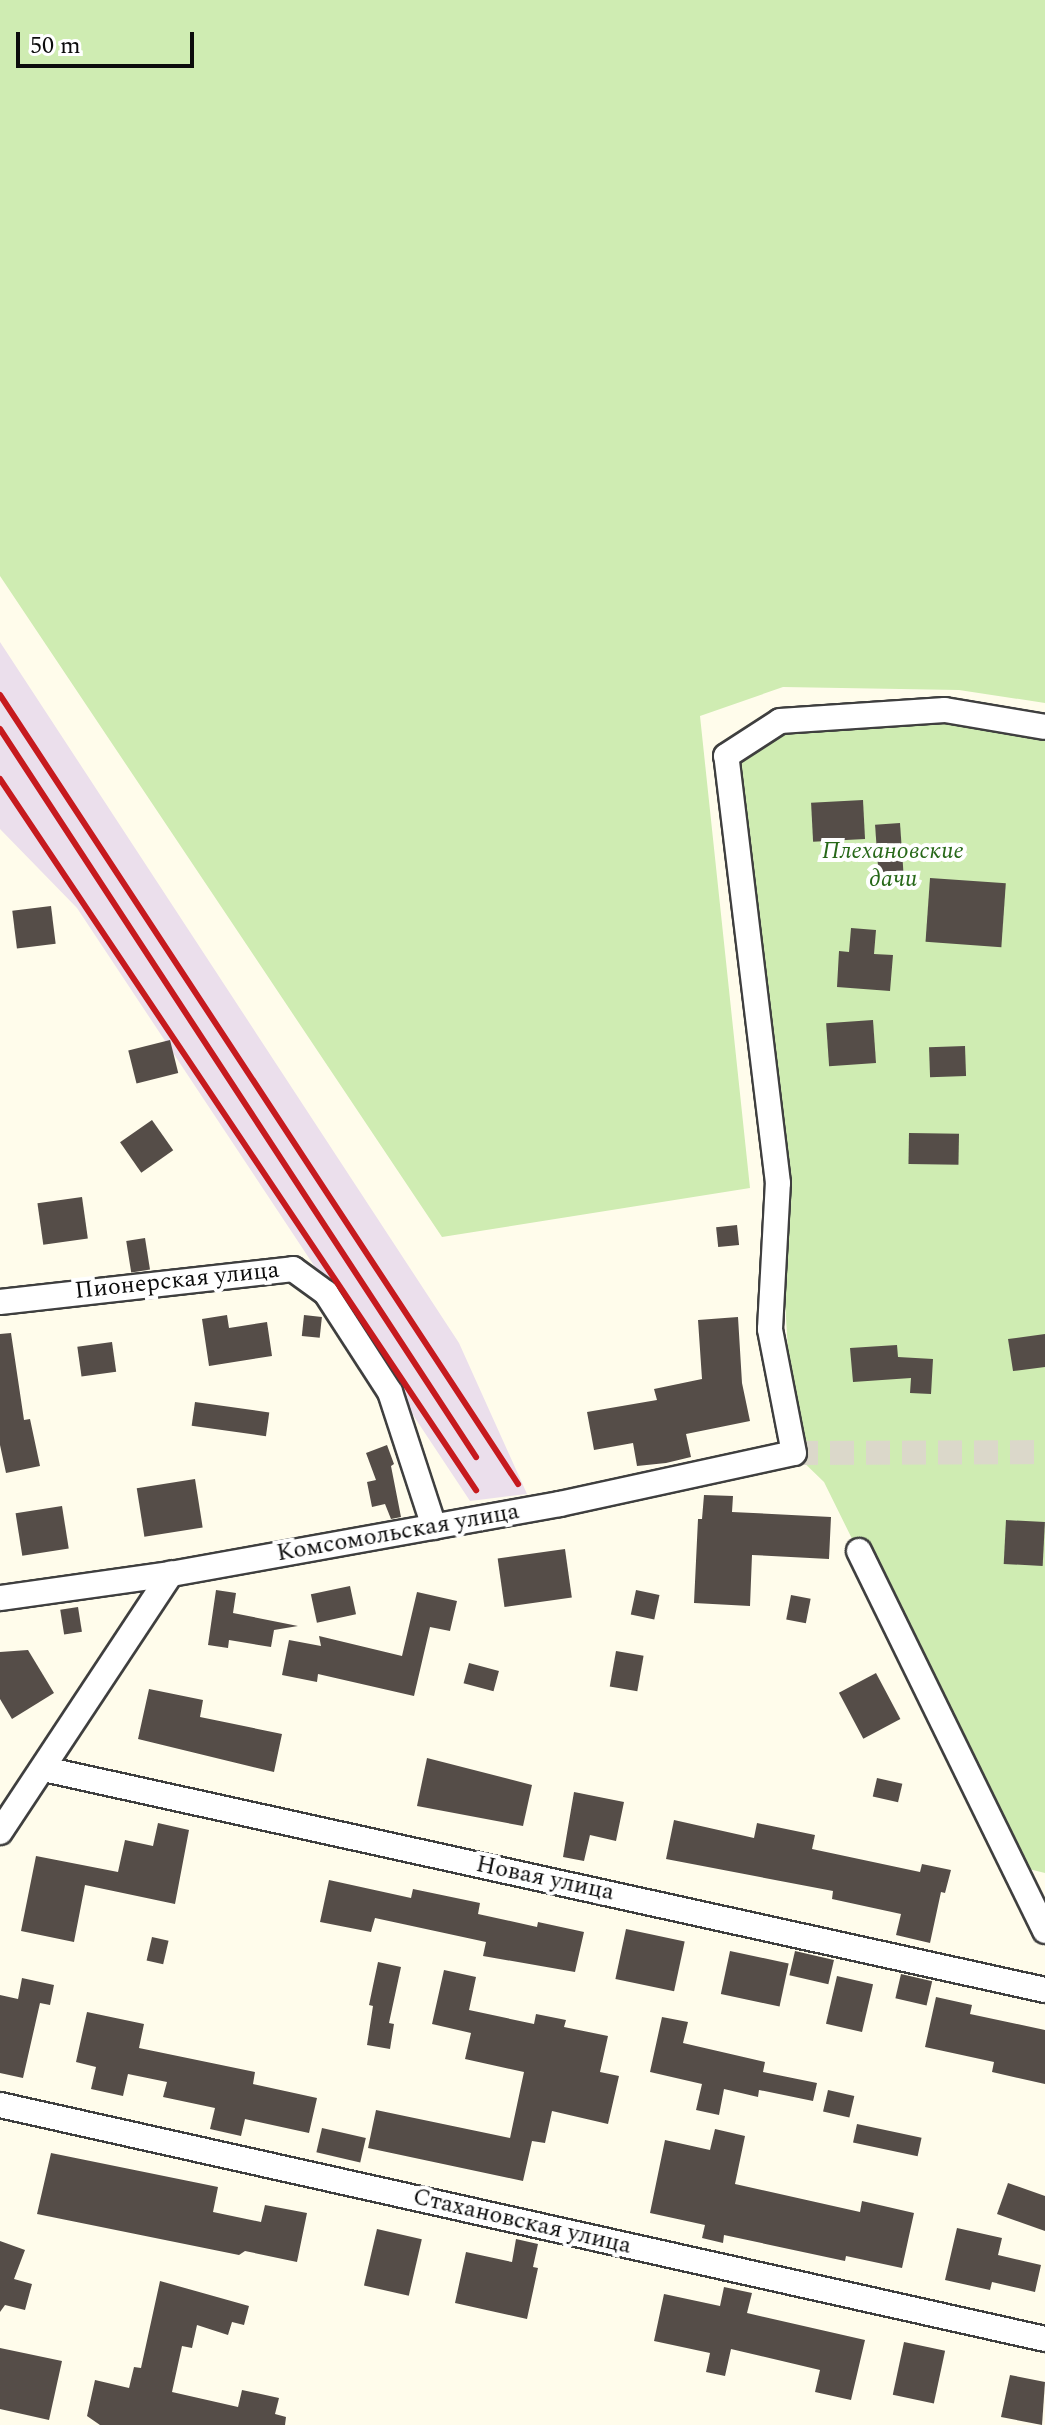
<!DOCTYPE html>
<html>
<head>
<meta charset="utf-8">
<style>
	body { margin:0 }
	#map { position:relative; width:1045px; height:2425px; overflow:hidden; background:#fffceb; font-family:Spectral,serif }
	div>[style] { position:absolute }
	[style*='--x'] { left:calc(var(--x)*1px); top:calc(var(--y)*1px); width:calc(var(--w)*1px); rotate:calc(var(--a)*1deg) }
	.industrial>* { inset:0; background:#ebdfec }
	.green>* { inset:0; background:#cfecb2 }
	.building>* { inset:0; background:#554d48; transform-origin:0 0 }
	.minor-tunnel>* { height:24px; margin-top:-12px; transform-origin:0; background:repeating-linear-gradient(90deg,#dbd8ca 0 24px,transparent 0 36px) }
	.roads { filter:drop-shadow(2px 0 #3f3f3f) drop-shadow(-2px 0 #3f3f3f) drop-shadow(0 2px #3f3f3f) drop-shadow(0 -2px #3f3f3f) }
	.minor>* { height:24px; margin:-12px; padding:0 12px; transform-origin:12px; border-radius:12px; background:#fff }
	.rail>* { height:6px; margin:-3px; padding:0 3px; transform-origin:3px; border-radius:3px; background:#c61a1e }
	span { translate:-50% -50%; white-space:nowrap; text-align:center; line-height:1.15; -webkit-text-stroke:8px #fff; paint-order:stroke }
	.park-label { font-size:24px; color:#276818; font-style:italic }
	.street-label { font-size:24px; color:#0c0c0c }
	.scale { position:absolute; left:16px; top:32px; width:178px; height:36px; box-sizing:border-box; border:4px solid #0c0c0c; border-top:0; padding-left:10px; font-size:24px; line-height:28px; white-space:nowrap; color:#0c0c0c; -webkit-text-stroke:6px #fff; paint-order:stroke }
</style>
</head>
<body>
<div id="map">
	<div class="industrial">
		<div style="clip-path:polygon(0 642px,459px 1343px,527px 1494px,470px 1501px,77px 908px,0 829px)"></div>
	</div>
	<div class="green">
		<div style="clip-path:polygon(0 0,1045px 0,1045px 703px,959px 690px,783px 687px,700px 716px,750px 1188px,442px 1237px,0 576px)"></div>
		<div style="clip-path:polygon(945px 710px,1045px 727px,1045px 1873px,1013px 1865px,824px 1482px,794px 1453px,778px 1183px,726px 756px,780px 721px)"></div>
	</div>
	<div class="building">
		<div style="left:863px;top:800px;width:39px;height:52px;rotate:87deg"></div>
		<div style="left:900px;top:823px;width:48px;height:25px;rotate:86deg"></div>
		<div style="left:930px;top:878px;width:76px;height:64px;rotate:4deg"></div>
		<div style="left:51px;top:906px;width:38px;height:39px;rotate:83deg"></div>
		<div style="clip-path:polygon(851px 928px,876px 930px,874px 954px,893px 955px,890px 991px,837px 987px,839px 951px,849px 952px)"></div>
		<div style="left:873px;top:1020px;width:43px;height:47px;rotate:86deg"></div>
		<div style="left:170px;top:1040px;width:34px;height:43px;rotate:76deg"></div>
		<div style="left:965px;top:1046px;width:30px;height:36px;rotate:88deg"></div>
		<div style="left:152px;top:1120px;width:37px;height:39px;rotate:55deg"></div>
		<div style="left:909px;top:1133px;width:50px;height:31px;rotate:1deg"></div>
		<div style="left:82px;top:1197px;width:42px;height:45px;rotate:82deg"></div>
		<div style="left:737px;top:1225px;width:20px;height:21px;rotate:84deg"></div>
		<div style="left:145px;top:1238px;width:32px;height:19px;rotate:81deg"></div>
		<div style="clip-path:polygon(227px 1315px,229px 1328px,267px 1322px,272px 1356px,209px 1366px,202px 1319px)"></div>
		<div style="left:304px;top:1315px;width:18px;height:21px;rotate:6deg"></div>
		<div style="clip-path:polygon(738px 1317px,742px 1383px,750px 1421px,686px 1434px,691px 1457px,666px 1463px,637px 1466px,633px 1443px,594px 1450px,587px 1412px,657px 1400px,654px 1389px,702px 1379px,698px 1320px)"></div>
		<div style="clip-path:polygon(11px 1333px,24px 1420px,30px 1419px,40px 1466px,6px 1473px,0 1445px,0 1334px)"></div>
		<div style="clip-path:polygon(1045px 1334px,1045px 1367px,1013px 1371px,1008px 1339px)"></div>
		<div style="left:112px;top:1342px;width:30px;height:35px;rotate:82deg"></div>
		<div style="clip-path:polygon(897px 1345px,898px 1357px,933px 1359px,931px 1394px,910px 1393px,911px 1378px,853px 1382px,850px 1348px)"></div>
		<div style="left:195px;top:1402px;width:75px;height:24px;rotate:8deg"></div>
		<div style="clip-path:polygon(387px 1445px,394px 1464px,391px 1466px,401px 1517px,391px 1519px,385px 1504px,372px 1507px,367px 1482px,376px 1480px,366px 1453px)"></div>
		<div style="left:195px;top:1479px;width:49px;height:59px;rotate:81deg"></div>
		<div style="clip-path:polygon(704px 1495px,733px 1496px,732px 1512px,831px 1517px,829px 1559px,752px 1555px,750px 1606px,694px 1603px,698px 1519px,702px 1519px)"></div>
		<div style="left:62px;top:1506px;width:43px;height:47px;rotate:81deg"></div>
		<div style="left:1006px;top:1520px;width:39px;height:44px;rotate:3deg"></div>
		<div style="left:565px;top:1549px;width:49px;height:68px;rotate:82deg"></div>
		<div style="left:350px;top:1586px;width:29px;height:40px;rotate:78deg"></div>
		<div style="clip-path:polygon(216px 1590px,236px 1593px,233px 1613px,298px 1626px,274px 1630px,271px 1647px,229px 1640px,228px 1648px,208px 1645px)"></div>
		<div style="left:636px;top:1590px;width:24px;height:25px;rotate:12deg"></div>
		<div style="clip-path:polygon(417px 1592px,457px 1601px,450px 1631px,430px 1627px,414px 1696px,318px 1674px,317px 1682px,282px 1675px,289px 1640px,321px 1646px,319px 1636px,402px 1656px)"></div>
		<div style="left:791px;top:1595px;width:20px;height:25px;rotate:11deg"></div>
		<div style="left:78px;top:1607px;width:25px;height:18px;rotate:81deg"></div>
		<div style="clip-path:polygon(28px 1650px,54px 1693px,12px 1719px,0 1699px,0 1652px)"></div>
		<div style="left:616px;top:1651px;width:28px;height:36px;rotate:10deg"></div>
		<div style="left:469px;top:1663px;width:31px;height:21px;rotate:15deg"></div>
		<div style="left:876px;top:1673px;width:52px;height:42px;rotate:62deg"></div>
		<div style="clip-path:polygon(149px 1689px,203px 1700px,200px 1717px,282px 1734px,274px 1772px,138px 1739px)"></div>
		<div style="clip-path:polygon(427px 1758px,532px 1785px,523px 1826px,417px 1806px)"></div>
		<div style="left:877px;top:1778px;width:26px;height:19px;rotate:13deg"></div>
		<div style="clip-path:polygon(574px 1792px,624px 1802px,616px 1841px,590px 1835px,584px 1861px,563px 1857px)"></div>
		<div style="clip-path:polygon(674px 1820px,754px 1838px,757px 1823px,815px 1835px,812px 1849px,920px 1872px,922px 1864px,951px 1870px,945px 1893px,941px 1892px,930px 1943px,896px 1935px,901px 1914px,832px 1899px,833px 1891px,666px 1859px)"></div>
		<div style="clip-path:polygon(158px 1823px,189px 1830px,175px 1904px,85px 1885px,74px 1942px,21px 1931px,36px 1856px,118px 1872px,125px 1840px,153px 1846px)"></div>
		<div style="clip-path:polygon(329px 1880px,411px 1898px,413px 1889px,480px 1903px,478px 1914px,537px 1927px,538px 1922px,584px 1932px,575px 1972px,483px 1956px,486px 1942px,375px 1918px,371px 1932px,320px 1922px)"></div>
		<div style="left:626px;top:1929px;width:60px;height:51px;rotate:12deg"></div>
		<div style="left:152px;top:1937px;width:17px;height:24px;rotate:13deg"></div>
		<div style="left:730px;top:1951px;width:60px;height:44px;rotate:12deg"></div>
		<div style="left:795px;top:1951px;width:40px;height:25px;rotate:13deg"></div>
		<div style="clip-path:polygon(378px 1962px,401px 1967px,389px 2023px,394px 2024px,390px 2049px,367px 2045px,373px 2006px,369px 2005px)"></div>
		<div style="clip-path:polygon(444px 1970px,476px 1977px,469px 2010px,534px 2024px,536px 2014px,566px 2020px,564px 2027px,608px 2036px,600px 2072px,619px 2076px,608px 2124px,552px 2111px,545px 2143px,532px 2141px,523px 2181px,368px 2148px,376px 2110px,510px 2138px,524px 2072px,465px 2059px,471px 2033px,432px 2024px)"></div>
		<div style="left:901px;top:1974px;width:32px;height:25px;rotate:13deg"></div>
		<div style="left:837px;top:1976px;width:37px;height:49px;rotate:13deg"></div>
		<div style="clip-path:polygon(22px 1978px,54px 1985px,50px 2005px,40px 2003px,23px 2078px,0 2073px,0 1995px,18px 1999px)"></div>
		<div style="clip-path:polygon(936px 1997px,972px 2005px,970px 2014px,1045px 2030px,1045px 2084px,992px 2072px,994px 2062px,925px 2047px)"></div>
		<div style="clip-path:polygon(87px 2012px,144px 2024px,139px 2048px,255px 2072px,253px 2084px,317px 2098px,309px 2133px,245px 2119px,241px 2136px,210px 2129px,215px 2108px,163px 2097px,167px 2082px,128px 2074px,123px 2096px,91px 2089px,96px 2067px,76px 2062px)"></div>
		<div style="clip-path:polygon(662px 2017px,688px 2022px,683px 2043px,765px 2062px,763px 2072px,817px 2083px,813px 2101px,759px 2090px,758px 2097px,724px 2089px,719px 2115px,696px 2110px,702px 2084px,650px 2072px)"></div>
		<div style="left:828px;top:2090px;width:27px;height:22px;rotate:13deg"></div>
		<div style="left:857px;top:2124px;width:66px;height:19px;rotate:12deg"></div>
		<div style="left:322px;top:2128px;width:45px;height:25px;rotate:13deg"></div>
		<div style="clip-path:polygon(715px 2129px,745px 2136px,735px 2184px,860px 2212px,862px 2201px,914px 2213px,902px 2268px,846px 2256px,845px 2261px,724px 2235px,723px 2243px,702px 2238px,705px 2225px,650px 2213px,665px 2140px,710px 2150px)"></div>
		<div style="clip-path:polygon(51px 2153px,218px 2187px,213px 2212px,261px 2222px,265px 2205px,307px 2213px,297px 2262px,245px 2251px,239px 2255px,37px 2214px)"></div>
		<div style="clip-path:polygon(1008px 2183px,1045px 2196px,1045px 2231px,997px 2214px)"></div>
		<div style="clip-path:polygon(957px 2228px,1002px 2238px,998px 2255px,1041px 2265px,1035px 2292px,992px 2282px,990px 2290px,945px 2280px)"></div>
		<div style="left:377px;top:2229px;width:46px;height:58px;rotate:13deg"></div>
		<div style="clip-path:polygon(516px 2239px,538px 2244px,533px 2267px,538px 2268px,527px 2319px,455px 2303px,466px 2252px,512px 2262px)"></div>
		<div style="clip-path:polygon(0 2241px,25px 2250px,14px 2279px,32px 2284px,25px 2310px,5px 2305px,0 2312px)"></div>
		<div style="clip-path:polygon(160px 2281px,249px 2306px,244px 2325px,232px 2322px,228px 2335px,197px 2325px,192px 2348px,182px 2346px,172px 2392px,238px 2407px,242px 2390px,279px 2398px,275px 2414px,286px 2417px,285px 2425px,100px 2425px,87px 2416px,95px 2380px,129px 2388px,134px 2367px,141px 2368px)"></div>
		<div style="clip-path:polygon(724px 2287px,752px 2293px,747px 2313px,865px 2340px,851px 2400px,815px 2392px,820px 2370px,731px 2349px,725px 2376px,706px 2372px,710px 2353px,654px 2341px,664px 2294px,720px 2306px)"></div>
		<div style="left:904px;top:2342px;width:42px;height:54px;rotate:12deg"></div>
		<div style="clip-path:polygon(0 2348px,62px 2361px,49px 2420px,0 2409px)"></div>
		<div style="clip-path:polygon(1010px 2375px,1045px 2382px,1042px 2425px,1001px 2417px)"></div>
	</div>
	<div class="minor-tunnel">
		<div style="--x:794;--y:1453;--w:251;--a:-0.2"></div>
	</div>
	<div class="roads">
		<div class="minor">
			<div style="--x:0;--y:1302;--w:295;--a:-6.4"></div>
			<div style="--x:293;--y:1269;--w:41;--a:36"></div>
			<div style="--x:326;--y:1293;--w:118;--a:57.1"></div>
			<div style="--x:390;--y:1392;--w:142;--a:71.9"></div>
			<div style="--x:859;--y:1551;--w:423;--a:63.9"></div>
			<div style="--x:0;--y:1598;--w:173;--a:-8"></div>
			<div style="--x:171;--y:1574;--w:395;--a:-10.2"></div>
			<div style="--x:560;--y:1504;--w:239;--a:-12.3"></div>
			<div style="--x:794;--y:1453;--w:126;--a:-101"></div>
			<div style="--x:770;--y:1329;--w:146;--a:-86.9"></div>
			<div style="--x:778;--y:1183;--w:430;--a:-96.9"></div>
			<div style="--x:726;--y:756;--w:64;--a:-32.9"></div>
			<div style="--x:780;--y:721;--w:165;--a:-3.8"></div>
			<div style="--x:945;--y:710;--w:101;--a:9.6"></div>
			<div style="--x:44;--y:1769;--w:1025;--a:12.45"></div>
			<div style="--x:0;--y:1832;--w:310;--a:-56.5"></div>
			<div style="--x:0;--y:2105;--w:1071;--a:12.62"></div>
		</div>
	</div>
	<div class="rail">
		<div style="--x:0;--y:695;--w:944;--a:56.71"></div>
		<div style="--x:0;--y:729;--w:870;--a:56.82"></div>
		<div style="--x:0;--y:779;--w:856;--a:56.2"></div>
	</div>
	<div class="park-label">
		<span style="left:893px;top:866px">Плехановские<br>дачи</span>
	</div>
	<div class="street-label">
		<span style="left:177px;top:1281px;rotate:-6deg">Пионерская улица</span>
		<span style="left:398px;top:1533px;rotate:-10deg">Комсомольская улица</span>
		<span style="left:545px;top:1879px;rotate:12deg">Новая улица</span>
		<span style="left:522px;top:2222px;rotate:13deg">Стахановская улица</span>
	</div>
	<div class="scale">50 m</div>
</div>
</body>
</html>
